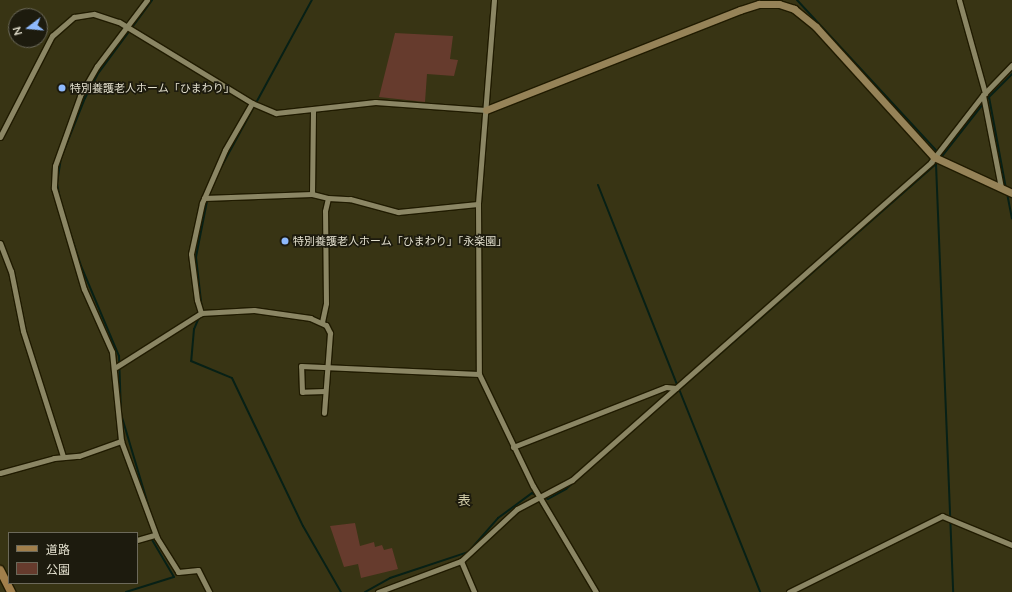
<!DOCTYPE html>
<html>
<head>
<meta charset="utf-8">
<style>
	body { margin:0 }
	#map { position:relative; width:1012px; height:592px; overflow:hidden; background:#383414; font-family:Lato,"Noto Sans JP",sans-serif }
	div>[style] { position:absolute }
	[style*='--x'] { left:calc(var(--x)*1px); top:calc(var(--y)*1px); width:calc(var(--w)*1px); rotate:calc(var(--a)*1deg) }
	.green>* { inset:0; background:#663b2d }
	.stream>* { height:2px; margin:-1px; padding:0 1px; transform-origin:1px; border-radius:1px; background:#072016 }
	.roads { filter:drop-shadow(1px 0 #201b00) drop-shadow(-1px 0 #201b00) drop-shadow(0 1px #201b00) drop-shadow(0 -1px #201b00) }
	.street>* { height:5px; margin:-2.5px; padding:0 2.5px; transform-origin:2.5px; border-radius:2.5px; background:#8b8664 }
	.secondary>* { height:7px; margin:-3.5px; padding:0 3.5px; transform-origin:3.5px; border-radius:3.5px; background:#968358 }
	.primary>* { height:8px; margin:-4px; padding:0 4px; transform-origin:4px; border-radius:4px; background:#a17f4b }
	.dots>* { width:11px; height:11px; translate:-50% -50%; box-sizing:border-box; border:2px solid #1d1b0e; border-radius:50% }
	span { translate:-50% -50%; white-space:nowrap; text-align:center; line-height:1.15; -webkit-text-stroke:3.5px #1d1b0e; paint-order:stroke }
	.poi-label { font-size:11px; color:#e2dfcd }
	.left { translate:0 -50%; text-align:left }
	.quarter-label { font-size:13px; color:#d5d0ac }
	.legend { position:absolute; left:8px; top:532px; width:130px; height:52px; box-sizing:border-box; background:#1d1b0e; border:1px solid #6c695a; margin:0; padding:5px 7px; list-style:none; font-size:12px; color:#e2dfcd }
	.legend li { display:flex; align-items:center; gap:8px; height:20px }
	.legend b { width:20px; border:1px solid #6c695a }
	.north { position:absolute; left:8px; top:8px; width:40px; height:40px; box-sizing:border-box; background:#1d1b0e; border:1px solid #6c695a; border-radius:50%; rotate:254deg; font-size:11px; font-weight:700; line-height:16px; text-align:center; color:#e2dfcd }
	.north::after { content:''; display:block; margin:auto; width:14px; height:18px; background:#8eb9fc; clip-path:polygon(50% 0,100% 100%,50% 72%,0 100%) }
</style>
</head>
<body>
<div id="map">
	<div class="green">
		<div style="clip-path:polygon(395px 33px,453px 36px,450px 59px,458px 60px,454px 76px,427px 74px,425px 102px,379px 97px)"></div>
		<div style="clip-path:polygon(355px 523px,360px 546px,374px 542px,375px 547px,382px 545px,384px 550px,392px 548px,398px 569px,361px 578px,358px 564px,344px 567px,330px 526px)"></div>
	</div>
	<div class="stream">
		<div style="--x:797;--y:0;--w:207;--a:47.2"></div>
		<div style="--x:989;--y:97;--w:94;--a:79.5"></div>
		<div style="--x:986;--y:100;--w:37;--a:-45"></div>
		<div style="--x:936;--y:164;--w:428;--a:87.7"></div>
		<div style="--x:219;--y:171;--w:195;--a:-61.5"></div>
		<div style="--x:598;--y:185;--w:215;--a:68.4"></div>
		<div style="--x:1007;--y:193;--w:26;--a:79"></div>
		<div style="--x:60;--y:199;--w:16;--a:-101"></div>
		<div style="--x:57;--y:183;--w:25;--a:-81"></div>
		<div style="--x:61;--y:158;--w:65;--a:-68.2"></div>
		<div style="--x:85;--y:98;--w:26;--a:-62"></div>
		<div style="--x:97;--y:75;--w:93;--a:-53.7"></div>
		<div style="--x:61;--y:205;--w:64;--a:71.8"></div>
		<div style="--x:81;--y:266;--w:98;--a:67.1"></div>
		<div style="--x:119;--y:356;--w:58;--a:88"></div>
		<div style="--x:121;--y:414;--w:119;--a:73.4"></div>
		<div style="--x:202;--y:310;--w:53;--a:-96.5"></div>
		<div style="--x:196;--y:257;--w:67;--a:-78.9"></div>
		<div style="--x:200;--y:315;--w:15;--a:113"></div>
		<div style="--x:194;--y:329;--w:32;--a:95"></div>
		<div style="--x:191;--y:361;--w:44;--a:22.5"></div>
		<div style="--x:232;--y:378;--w:164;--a:64.4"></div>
		<div style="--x:303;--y:526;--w:76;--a:60.1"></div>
		<div style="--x:679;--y:389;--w:219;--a:68.2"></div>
		<div style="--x:542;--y:497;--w:6;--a:18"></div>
		<div style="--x:548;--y:499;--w:21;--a:-29"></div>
		<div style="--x:566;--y:489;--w:492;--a:-41.3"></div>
		<div style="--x:936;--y:164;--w:76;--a:-51.9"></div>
		<div style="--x:471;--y:549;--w:41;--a:-48.9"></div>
		<div style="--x:498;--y:518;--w:42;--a:-36.3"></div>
		<div style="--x:532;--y:493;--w:4;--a:27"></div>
		<div style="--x:126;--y:592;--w:50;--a:-17.4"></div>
		<div style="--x:174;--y:577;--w:45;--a:-120.5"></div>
		<div style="--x:365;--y:592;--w:29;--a:-29"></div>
		<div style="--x:390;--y:578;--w:82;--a:-18.4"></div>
	</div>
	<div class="roads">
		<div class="street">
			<div style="--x:147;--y:0;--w:83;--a:127.1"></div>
			<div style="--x:97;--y:66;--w:34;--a:120"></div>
			<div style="--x:80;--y:96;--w:74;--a:109.7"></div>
			<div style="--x:55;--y:166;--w:22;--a:93"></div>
			<div style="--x:54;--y:188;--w:105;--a:73.5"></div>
			<div style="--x:84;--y:289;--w:69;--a:66"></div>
			<div style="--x:112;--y:352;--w:89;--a:84.2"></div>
			<div style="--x:121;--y:441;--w:103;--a:69.6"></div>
			<div style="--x:157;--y:538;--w:40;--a:58"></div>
			<div style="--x:178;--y:572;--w:20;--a:-6"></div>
			<div style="--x:198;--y:570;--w:25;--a:63"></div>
			<div style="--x:494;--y:0;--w:205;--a:94.5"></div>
			<div style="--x:478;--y:204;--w:170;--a:89.7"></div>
			<div style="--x:479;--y:374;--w:124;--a:64.3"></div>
			<div style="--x:533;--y:486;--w:123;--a:59.3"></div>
			<div style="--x:959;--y:0;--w:97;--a:74.4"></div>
			<div style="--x:983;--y:95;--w:95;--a:79"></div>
			<div style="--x:252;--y:103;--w:54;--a:119.9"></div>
			<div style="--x:225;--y:150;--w:58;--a:113.5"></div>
			<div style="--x:202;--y:203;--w:52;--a:102.2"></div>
			<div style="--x:191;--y:254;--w:46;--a:82.6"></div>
			<div style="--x:197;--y:300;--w:14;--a:73"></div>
			<div style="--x:201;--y:313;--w:53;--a:-3.2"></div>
			<div style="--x:254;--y:310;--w:57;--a:8.1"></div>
			<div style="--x:310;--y:318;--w:17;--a:24"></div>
			<div style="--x:326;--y:325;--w:9;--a:63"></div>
			<div style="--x:330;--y:333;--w:80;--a:94.3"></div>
			<div style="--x:0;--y:137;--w:114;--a:-62.8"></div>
			<div style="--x:52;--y:36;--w:29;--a:-41"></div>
			<div style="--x:74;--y:17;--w:20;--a:-9"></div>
			<div style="--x:94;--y:14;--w:26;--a:18"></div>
			<div style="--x:119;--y:22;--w:156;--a:31.3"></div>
			<div style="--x:252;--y:103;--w:26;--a:23"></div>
			<div style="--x:276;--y:113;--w:100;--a:-6.3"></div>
			<div style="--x:375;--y:102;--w:111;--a:4.1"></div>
			<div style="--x:312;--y:194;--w:85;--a:-89.3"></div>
			<div style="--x:204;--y:198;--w:108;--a:-2.1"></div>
			<div style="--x:312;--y:194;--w:16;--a:14"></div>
			<div style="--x:0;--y:243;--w:30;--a:69"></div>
			<div style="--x:11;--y:271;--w:61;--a:78.7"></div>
			<div style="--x:23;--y:331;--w:131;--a:72.3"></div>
			<div style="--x:322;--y:322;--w:19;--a:-78"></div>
			<div style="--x:326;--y:303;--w:92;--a:-90.6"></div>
			<div style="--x:325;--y:211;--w:13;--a:-77"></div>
			<div style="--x:328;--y:198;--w:22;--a:3"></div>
			<div style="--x:350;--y:199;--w:50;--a:15.2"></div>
			<div style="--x:398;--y:212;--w:80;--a:-5.7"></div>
			<div style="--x:116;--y:367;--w:101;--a:-32.4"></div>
			<div style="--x:325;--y:391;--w:23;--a:178"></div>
			<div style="--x:302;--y:392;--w:26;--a:-92"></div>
			<div style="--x:301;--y:366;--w:178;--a:2.6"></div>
			<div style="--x:513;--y:447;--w:164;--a:-21.4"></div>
			<div style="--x:666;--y:387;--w:10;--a:6"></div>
			<div style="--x:0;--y:473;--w:56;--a:-15.5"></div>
			<div style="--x:54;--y:458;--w:25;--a:-5"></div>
			<div style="--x:79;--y:456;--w:45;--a:-19.7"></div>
			<div style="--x:137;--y:540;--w:19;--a:-16"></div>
			<div style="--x:461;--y:561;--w:34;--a:67"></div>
			<div style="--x:378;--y:592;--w:89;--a:-20.5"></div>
			<div style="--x:461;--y:561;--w:76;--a:-42.9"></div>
			<div style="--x:517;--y:509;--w:62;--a:-27.8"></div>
			<div style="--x:572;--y:480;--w:480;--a:-41.5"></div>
			<div style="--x:931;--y:162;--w:85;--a:-52.2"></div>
			<div style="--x:983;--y:95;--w:42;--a:-46"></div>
			<div style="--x:789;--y:592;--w:171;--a:-26.4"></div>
			<div style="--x:942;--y:516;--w:76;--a:22.5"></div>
		</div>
		<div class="secondary">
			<div style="--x:486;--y:110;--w:273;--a:-21.5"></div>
			<div style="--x:740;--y:10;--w:20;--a:-18"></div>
			<div style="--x:759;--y:4;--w:20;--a:0"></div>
			<div style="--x:779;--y:4;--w:16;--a:18"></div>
			<div style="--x:794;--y:9;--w:28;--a:39"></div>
			<div style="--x:816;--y:27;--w:176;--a:47.8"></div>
			<div style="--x:934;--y:157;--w:86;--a:24.8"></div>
		</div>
		<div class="primary">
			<div style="--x:0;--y:570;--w:25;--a:63"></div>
		</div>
	</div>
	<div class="dots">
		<div style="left:62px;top:88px;background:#8eb9fc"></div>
		<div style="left:285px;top:241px;background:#8eb9fc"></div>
	</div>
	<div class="poi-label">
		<span class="left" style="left:70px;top:88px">特別養護老人ホーム「ひまわり」</span>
		<span class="left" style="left:293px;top:241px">特別養護老人ホーム「ひまわり」「永楽園」</span>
	</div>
	<div class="quarter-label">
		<span style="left:464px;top:500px">表</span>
	</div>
	<ul class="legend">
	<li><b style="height:5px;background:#a17f4b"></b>道路</li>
	<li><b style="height:11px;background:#663b2d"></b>公園</li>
	</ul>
	<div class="north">N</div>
</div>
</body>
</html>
